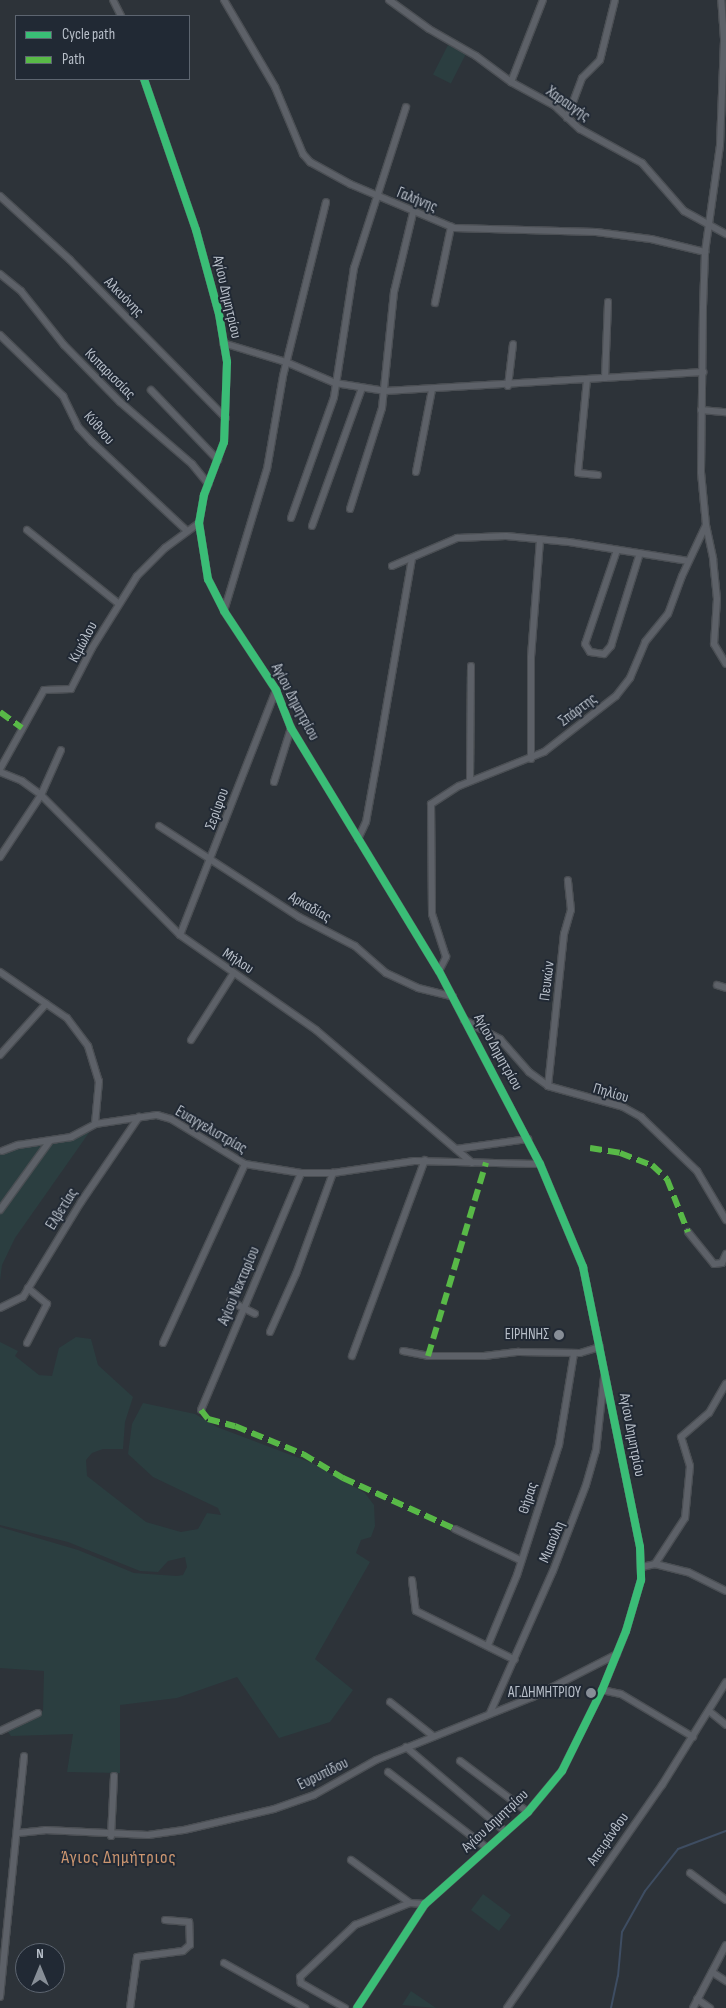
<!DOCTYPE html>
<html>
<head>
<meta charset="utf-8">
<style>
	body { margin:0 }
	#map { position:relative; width:726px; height:2008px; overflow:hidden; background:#2d3339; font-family:"Sofia Sans Condensed",sans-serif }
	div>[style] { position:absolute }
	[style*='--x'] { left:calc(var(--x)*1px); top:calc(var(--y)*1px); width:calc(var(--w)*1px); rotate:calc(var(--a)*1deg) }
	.green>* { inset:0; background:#2b3e40; transform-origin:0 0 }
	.stream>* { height:2px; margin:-1px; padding:0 1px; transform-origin:1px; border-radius:1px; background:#3e4d62 }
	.roads { filter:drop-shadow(1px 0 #4b4f54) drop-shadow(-1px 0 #4b4f54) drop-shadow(0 1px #4b4f54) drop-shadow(0 -1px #4b4f54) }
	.minor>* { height:6px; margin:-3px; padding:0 3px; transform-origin:3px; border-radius:3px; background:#5d6168 }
	.quiet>* { height:6px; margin-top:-3px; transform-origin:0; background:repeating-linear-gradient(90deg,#58b947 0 12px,transparent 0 18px) }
	.cycleway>* { height:8px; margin:-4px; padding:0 4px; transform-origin:4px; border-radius:4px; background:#3abd76 }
	.dots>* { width:14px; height:14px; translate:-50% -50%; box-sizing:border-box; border:2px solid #212934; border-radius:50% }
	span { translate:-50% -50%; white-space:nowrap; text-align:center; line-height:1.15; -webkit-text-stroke:4px #212934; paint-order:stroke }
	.street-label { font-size:15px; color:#b8bfc9 }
	.poi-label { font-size:15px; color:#b8bfc9 }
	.right { translate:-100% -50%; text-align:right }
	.quarter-label { font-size:18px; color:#cc9670; letter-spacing:1px }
	.legend { position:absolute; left:15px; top:15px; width:175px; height:65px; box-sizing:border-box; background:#212934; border:1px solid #5d6570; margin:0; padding:6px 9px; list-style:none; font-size:15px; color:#b8bfc9 }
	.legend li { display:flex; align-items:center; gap:10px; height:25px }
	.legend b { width:25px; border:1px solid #5d6570 }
	.north { position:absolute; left:15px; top:1943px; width:50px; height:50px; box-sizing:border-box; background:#212934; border:1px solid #5d6570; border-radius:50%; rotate:0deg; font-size:14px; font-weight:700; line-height:20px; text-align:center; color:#b8bfc9 }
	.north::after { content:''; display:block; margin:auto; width:18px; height:22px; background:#878e97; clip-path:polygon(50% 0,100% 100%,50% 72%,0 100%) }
</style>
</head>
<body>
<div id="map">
	<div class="green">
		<div style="left:448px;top:45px;width:20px;height:33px;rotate:27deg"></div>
		<div style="clip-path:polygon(93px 1127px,15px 1238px,2px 1265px,0 1281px,0 1212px,51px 1144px)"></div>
		<div style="clip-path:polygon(47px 1144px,0 1207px,0 1155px,18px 1148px)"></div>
		<div style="clip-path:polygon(76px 1337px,91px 1339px,98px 1365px,133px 1397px,125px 1422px,123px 1449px,103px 1449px,92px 1453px,86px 1460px,87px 1476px,146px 1522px,181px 1532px,198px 1529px,207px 1513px,221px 1515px,218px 1508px,153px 1477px,128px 1454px,132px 1424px,143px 1403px,195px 1414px,217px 1427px,312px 1463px,365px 1493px,374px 1505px,375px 1526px,371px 1537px,361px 1540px,356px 1553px,370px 1562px,315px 1659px,353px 1690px,330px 1722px,279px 1738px,237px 1677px,177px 1698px,120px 1705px,120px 1773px,67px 1772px,73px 1734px,11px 1736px,8px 1732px,43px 1711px,44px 1671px,0 1668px,0 1527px,78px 1550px,134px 1573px,177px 1576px,183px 1575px,187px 1567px,185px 1557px,168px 1561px,158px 1572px,140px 1571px,68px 1542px,0 1525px,0 1342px,18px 1351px,15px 1356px,39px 1375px,52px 1376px,59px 1348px)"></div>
		<div style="left:483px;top:1894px;width:35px;height:20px;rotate:37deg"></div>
		<div style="clip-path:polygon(411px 1991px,436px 2008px,402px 2005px)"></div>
	</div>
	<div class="stream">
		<div style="--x:611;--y:2008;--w:33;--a:-78"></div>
		<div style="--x:618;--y:1976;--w:44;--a:-84.8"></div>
		<div style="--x:622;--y:1932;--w:47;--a:-60.7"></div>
		<div style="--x:645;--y:1891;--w:53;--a:-51.8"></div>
		<div style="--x:678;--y:1849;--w:51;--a:-20.6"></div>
	</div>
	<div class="roads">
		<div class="minor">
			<div style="--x:113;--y:0;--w:18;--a:63"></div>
			<div style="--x:224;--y:0;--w:101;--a:59.6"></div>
			<div style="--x:275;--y:87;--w:73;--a:67.3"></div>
			<div style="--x:303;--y:154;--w:11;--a:49"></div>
			<div style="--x:310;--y:162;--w:46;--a:28.8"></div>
			<div style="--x:350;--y:184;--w:113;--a:22.9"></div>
			<div style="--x:454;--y:228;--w:142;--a:1.6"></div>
			<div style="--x:596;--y:232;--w:55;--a:7.3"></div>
			<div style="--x:651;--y:239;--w:56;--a:13.5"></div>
			<div style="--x:389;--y:0;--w:49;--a:35.9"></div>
			<div style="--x:429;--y:29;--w:54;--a:29.9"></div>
			<div style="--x:476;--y:56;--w:44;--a:36.6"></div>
			<div style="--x:511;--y:82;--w:50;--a:28.6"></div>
			<div style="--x:555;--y:106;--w:34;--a:43"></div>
			<div style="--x:580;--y:129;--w:71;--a:28.7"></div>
			<div style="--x:642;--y:163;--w:64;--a:48.8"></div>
			<div style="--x:684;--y:211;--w:48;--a:28.7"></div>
			<div style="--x:144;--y:79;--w:160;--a:71"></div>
			<div style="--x:196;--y:230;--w:87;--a:74.7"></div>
			<div style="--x:219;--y:314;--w:49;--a:80.5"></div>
			<div style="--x:227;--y:362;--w:80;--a:92.1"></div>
			<div style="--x:224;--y:442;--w:57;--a:110.7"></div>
			<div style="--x:204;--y:495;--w:28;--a:100"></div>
			<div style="--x:199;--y:523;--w:57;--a:80.9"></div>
			<div style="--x:208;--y:579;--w:36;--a:63"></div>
			<div style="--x:224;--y:611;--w:95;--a:56.6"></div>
			<div style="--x:276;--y:690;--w:41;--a:68.5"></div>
			<div style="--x:291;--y:728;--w:285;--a:58.7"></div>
			<div style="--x:439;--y:971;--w:218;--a:62.4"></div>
			<div style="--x:540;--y:1164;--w:112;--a:67.3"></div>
			<div style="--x:583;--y:1267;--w:286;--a:78.5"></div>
			<div style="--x:640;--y:1547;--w:33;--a:88"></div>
			<div style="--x:641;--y:1580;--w:53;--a:106.4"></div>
			<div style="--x:626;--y:1631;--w:64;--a:112.1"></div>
			<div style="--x:602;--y:1690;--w:90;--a:116.3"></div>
			<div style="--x:562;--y:1771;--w:53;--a:129.7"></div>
			<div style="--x:528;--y:1812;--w:138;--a:138.2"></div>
			<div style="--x:425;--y:1904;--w:124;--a:123.2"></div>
			<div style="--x:511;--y:82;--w:88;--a:-68.7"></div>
			<div style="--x:567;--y:118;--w:43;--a:-69.4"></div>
			<div style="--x:582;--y:78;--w:25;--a:-45"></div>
			<div style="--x:600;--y:60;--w:62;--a:-76"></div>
			<div style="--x:0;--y:196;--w:95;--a:42.4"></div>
			<div style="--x:70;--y:260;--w:222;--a:45.4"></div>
			<div style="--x:0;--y:274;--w:27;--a:39"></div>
			<div style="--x:21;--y:291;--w:69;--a:51.5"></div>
			<div style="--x:64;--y:345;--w:80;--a:45.5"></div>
			<div style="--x:120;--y:402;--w:95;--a:40.7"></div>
			<div style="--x:192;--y:464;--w:26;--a:51"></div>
			<div style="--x:435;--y:303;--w:78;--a:-78.1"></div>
			<div style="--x:0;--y:335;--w:88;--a:44.1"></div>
			<div style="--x:63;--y:396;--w:34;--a:64"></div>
			<div style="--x:78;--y:427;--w:21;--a:47"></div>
			<div style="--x:92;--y:442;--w:130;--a:43.1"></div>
			<div style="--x:223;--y:343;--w:66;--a:16.8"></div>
			<div style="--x:286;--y:362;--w:53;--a:23.2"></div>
			<div style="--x:335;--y:383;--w:51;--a:9.1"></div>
			<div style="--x:385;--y:391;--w:319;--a:-3.4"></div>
			<div style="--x:605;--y:378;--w:76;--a:-87.7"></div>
			<div style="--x:587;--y:379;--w:94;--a:95.5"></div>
			<div style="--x:578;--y:473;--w:20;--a:6"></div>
			<div style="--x:508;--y:386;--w:42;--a:-83.2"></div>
			<div style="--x:151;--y:390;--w:97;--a:46.3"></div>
			<div style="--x:701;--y:410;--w:25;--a:5"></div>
			<div style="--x:416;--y:472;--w:84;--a:-79"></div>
			<div style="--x:350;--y:509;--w:106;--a:-72.4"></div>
			<div style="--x:382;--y:408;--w:117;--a:-84.1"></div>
			<div style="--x:394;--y:292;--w:81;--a:-76.5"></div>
			<div style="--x:291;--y:518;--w:128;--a:-70.4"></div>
			<div style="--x:334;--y:397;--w:131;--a:-81.2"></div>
			<div style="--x:354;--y:268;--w:169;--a:-72.1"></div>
			<div style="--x:706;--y:525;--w:35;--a:78"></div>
			<div style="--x:713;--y:559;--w:40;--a:84.3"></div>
			<div style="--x:717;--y:599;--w:45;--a:93.8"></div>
			<div style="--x:714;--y:644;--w:23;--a:59"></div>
			<div style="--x:312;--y:526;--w:147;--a:-70.1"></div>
			<div style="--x:27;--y:530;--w:118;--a:38.8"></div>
			<div style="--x:617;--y:550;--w:99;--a:108.8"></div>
			<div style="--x:585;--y:644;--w:9;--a:58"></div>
			<div style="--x:590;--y:652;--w:14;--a:8"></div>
			<div style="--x:604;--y:654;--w:11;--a:-49"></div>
			<div style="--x:611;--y:646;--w:97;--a:-72.7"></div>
			<div style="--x:392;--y:566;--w:71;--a:-23.3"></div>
			<div style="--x:457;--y:538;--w:49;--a:-2.3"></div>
			<div style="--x:506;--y:536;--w:63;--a:5.4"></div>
			<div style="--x:569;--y:542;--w:121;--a:9"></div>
			<div style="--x:224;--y:611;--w:148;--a:-73.2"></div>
			<div style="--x:267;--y:469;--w:94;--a:-80.2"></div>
			<div style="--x:283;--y:376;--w:179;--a:-76.1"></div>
			<div style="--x:531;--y:759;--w:102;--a:-90"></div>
			<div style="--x:531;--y:657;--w:118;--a:-85.6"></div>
			<div style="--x:0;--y:769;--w:90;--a:-60.9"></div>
			<div style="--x:44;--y:690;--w:27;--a:-2"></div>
			<div style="--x:71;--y:689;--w:46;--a:-62.9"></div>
			<div style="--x:92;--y:648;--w:85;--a:-58"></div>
			<div style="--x:137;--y:576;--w:40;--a:-45"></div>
			<div style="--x:165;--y:548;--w:42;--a:-36.3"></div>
			<div style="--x:0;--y:772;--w:24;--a:22"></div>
			<div style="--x:22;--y:781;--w:24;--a:36"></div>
			<div style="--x:41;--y:795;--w:197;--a:45.2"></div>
			<div style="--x:180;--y:935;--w:166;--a:34.9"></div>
			<div style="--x:316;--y:1030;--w:205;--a:40.4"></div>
			<div style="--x:470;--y:781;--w:115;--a:-89.5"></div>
			<div style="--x:274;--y:782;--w:57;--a:-72.5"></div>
			<div style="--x:159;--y:826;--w:167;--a:33"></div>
			<div style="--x:299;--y:917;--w:63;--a:27.4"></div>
			<div style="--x:355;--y:946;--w:41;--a:41.1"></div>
			<div style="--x:386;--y:973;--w:35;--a:25"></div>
			<div style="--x:418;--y:988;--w:36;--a:14"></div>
			<div style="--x:358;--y:839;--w:19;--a:-65"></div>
			<div style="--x:366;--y:822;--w:62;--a:-79.8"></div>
			<div style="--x:377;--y:761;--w:205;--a:-80.2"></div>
			<div style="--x:0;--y:857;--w:74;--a:-56.5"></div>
			<div style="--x:41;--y:795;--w:49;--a:-66"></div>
			<div style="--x:180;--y:935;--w:263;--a:-68.6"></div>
			<div style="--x:439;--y:971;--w:16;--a:-63"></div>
			<div style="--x:446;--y:957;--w:45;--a:-108"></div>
			<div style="--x:432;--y:914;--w:110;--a:-90.5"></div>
			<div style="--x:431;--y:804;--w:33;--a:-33"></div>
			<div style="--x:459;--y:786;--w:92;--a:-21.8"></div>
			<div style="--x:544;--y:752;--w:91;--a:-37.9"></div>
			<div style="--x:616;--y:696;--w:23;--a:-52"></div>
			<div style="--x:630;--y:678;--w:39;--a:-67"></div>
			<div style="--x:645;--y:642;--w:36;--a:-51"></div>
			<div style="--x:668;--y:614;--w:40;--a:-69.8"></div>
			<div style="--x:682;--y:576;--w:56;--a:-64.8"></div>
			<div style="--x:706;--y:525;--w:53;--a:-95.4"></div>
			<div style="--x:701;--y:472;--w:165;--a:-89.3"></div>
			<div style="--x:703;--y:307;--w:55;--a:-87.9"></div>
			<div style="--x:705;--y:252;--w:108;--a:-82"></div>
			<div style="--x:720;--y:145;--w:106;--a:-87.8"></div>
			<div style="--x:724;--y:39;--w:39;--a:-94"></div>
			<div style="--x:0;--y:972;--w:81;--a:34.5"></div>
			<div style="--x:67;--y:1018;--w:35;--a:53"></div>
			<div style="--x:88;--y:1046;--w:37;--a:73"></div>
			<div style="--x:99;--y:1081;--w:43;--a:95.3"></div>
			<div style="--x:95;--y:1124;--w:63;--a:-8.3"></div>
			<div style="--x:157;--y:1115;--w:15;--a:16"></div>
			<div style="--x:171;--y:1119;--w:87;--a:31.3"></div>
			<div style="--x:245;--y:1164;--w:57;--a:9.1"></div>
			<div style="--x:301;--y:1173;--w:32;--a:0"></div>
			<div style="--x:333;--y:1173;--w:82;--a:-8.4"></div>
			<div style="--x:414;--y:1161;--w:126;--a:1.4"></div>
			<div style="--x:717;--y:985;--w:9;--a:18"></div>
			<div style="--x:464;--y:1020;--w:41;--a:27.8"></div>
			<div style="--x:500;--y:1039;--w:44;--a:48.7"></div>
			<div style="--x:529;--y:1072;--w:24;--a:36"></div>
			<div style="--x:548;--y:1086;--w:78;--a:15.6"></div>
			<div style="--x:623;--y:1107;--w:21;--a:29"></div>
			<div style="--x:641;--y:1117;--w:78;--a:44"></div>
			<div style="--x:697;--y:1171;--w:57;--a:59.4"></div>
			<div style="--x:191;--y:1040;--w:78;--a:-57.5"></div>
			<div style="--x:0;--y:1055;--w:69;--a:-48"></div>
			<div style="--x:548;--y:1086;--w:153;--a:-84"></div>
			<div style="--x:564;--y:934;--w:25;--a:-74"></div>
			<div style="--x:571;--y:910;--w:30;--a:-96"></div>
			<div style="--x:456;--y:1149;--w:73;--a:-7.9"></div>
			<div style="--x:2;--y:1151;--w:17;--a:-21"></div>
			<div style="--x:18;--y:1145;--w:54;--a:-8.6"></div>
			<div style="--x:71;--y:1137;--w:27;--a:-28"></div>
			<div style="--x:0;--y:1210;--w:84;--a:-54.2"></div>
			<div style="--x:688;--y:1232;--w:41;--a:50.9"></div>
			<div style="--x:714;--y:1264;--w:8;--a:-7"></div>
			<div style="--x:722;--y:1263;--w:10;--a:-66"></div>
			<div style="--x:230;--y:1301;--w:28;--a:27"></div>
			<div style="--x:0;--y:1308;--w:25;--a:-26"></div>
			<div style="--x:23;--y:1297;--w:111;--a:-58.6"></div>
			<div style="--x:81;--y:1202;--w:103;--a:-55.7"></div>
			<div style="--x:270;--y:1332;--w:64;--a:-65.9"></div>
			<div style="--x:296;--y:1274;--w:108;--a:-69.9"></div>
			<div style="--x:27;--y:1343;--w:44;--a:-62.9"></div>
			<div style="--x:47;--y:1304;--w:25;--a:-140"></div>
			<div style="--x:163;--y:1343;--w:197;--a:-65.4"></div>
			<div style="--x:403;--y:1351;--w:25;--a:11"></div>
			<div style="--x:428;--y:1356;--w:56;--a:0"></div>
			<div style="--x:484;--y:1356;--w:35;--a:-7"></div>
			<div style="--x:519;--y:1352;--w:61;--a:0.9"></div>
			<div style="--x:580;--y:1353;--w:21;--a:-17"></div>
			<div style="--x:352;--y:1356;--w:209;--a:-69.6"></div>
			<div style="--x:201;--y:1410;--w:257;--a:-67.1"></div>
			<div style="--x:455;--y:1529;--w:72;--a:25.5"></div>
			<div style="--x:655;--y:1564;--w:34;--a:14"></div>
			<div style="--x:688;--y:1572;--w:42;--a:26.6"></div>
			<div style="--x:642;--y:1567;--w:13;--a:-13"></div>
			<div style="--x:655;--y:1564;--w:55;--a:-56.9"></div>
			<div style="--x:685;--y:1518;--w:52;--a:-84.5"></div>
			<div style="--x:690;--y:1466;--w:30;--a:-107"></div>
			<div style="--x:681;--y:1437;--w:37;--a:-41"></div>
			<div style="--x:709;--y:1413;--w:34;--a:-60"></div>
			<div style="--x:412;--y:1580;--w:31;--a:83"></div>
			<div style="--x:416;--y:1611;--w:110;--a:26.3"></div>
			<div style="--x:488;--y:1645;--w:76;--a:-67.5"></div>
			<div style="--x:517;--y:1575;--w:137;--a:-72.1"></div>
			<div style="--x:559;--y:1445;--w:93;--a:-80.7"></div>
			<div style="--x:602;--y:1690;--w:19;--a:12"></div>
			<div style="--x:621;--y:1694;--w:84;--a:30.8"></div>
			<div style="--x:390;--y:1702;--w:55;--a:38.3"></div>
			<div style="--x:709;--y:1711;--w:22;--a:39"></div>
			<div style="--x:490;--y:1713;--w:155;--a:-66.1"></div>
			<div style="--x:553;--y:1571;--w:92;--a:-69"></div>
			<div style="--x:586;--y:1485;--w:35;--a:-74"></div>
			<div style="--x:596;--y:1451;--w:74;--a:-83.8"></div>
			<div style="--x:0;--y:1731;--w:42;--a:-25.3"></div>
			<div style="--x:406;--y:1747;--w:131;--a:40.4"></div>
			<div style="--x:460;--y:1761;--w:85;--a:36.9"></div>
			<div style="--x:388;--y:1772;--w:125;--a:37.5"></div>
			<div style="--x:18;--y:1833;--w:27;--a:-6"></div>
			<div style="--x:45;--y:1830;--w:103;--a:2.8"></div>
			<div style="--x:148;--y:1835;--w:36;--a:-8"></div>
			<div style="--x:184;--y:1830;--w:92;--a:-13.1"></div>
			<div style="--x:274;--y:1809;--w:42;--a:-19.3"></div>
			<div style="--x:314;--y:1795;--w:71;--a:-29.4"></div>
			<div style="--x:376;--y:1760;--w:169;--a:-21.9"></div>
			<div style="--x:533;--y:1697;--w:94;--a:-27.1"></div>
			<div style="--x:111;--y:1836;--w:60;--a:-87.1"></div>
			<div style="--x:351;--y:1860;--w:73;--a:36.1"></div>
			<div style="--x:690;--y:1873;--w:45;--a:36.9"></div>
			<div style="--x:224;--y:1963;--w:93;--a:29.1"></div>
			<div style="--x:712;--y:1972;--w:17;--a:33"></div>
			<div style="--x:0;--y:1997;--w:242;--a:-84.3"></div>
			<div style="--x:697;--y:1999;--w:16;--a:35"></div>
			<div style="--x:130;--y:2008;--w:51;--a:-82.2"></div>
			<div style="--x:137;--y:1957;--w:46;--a:-7.4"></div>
			<div style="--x:183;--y:1951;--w:9;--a:-41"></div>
			<div style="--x:190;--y:1945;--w:23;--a:-92"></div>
			<div style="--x:189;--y:1922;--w:24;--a:-175"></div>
			<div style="--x:345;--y:2008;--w:51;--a:-150.4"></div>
			<div style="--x:301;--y:1983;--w:6;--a:-99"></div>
			<div style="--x:300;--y:1977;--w:76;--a:-43.4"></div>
			<div style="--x:355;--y:1925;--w:59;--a:-21.8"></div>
			<div style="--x:410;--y:1903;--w:15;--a:4"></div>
			<div style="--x:507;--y:2008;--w:272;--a:-55.2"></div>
			<div style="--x:662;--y:1785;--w:121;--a:-58.1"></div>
			<div style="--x:693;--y:2008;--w:71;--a:-62.4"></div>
		</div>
	</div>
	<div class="quiet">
		<div style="--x:0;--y:712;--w:27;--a:36"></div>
		<div style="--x:590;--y:1148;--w:30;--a:9"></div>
		<div style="--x:620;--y:1153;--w:34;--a:21"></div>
		<div style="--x:652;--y:1165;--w:21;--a:43"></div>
		<div style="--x:667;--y:1179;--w:57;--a:68.4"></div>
		<div style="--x:428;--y:1356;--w:202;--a:-73.3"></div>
		<div style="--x:201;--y:1410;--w:11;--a:52"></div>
		<div style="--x:208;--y:1419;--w:28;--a:15"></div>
		<div style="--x:235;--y:1426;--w:74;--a:22.4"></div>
		<div style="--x:303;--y:1454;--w:47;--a:31"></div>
		<div style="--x:343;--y:1478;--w:123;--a:24.5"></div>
	</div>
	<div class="cycleway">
		<div style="--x:144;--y:79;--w:160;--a:71"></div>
		<div style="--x:196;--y:230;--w:87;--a:74.7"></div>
		<div style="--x:219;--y:314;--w:49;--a:80.5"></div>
		<div style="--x:227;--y:362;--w:80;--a:92.1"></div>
		<div style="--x:224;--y:442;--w:57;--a:110.7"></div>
		<div style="--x:204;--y:495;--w:28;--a:100"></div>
		<div style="--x:199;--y:523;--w:57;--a:80.9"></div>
		<div style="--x:208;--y:579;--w:36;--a:63"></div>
		<div style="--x:224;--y:611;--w:95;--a:56.6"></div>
		<div style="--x:276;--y:690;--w:41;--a:68.5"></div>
		<div style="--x:291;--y:728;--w:285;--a:58.7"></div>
		<div style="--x:439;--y:971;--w:218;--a:62.4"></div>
		<div style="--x:540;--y:1164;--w:112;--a:67.3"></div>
		<div style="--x:583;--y:1267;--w:286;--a:78.5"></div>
		<div style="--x:640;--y:1547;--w:33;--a:88"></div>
		<div style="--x:641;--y:1580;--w:53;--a:106.4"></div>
		<div style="--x:626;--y:1631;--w:64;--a:112.1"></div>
		<div style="--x:602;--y:1690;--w:90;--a:116.3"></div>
		<div style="--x:562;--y:1771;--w:53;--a:129.7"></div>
		<div style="--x:528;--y:1812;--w:138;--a:138.2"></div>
		<div style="--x:425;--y:1904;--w:124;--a:123.2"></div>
	</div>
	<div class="dots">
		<div style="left:559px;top:1335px;background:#878e97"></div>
		<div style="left:591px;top:1693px;background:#878e97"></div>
	</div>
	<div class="street-label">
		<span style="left:568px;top:104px;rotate:35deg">Χαραυγής</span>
		<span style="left:417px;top:200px;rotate:22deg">Γαλήνης</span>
		<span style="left:124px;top:297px;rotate:45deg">Αλκυόνης</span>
		<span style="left:227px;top:297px;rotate:77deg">Αγίου Δημητρίου</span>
		<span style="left:110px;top:374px;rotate:45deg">Κυπαρισσίας</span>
		<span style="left:99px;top:428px;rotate:49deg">Κύθνου</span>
		<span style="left:83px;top:642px;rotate:-62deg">Κιμώλου</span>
		<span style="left:295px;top:702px;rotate:62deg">Αγίου Δημητρίου</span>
		<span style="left:578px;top:710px;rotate:-37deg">Σπάρτης</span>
		<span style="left:217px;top:809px;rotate:-70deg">Σερίφου</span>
		<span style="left:310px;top:907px;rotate:30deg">Αρκαδίας</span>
		<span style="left:238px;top:961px;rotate:33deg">Μήλου</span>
		<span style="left:547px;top:981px;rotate:-83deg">Πευκών</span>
		<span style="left:498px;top:1052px;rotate:61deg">Αγίου Δημητρίου</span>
		<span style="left:611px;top:1093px;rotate:16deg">Πηλίου</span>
		<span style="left:211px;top:1130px;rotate:30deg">Ευαγγελιστρίας</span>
		<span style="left:62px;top:1209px;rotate:-58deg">Ελβετίας</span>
		<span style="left:239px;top:1286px;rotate:-67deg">Αγίου Νεκταρίου</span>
		<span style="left:632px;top:1435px;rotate:79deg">Αγίου Δημητρίου</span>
		<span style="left:528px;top:1498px;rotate:-72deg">Θήρας</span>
		<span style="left:552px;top:1542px;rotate:-67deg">Μιαούλη</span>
		<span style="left:323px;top:1774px;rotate:-26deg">Ευρυπίδου</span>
		<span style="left:495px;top:1821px;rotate:-43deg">Αγίου Δημητρίου</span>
		<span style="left:608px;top:1839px;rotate:-55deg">Απειράνθου</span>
	</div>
	<div class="poi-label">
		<span class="right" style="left:549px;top:1335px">ΕΙΡΗΝΗΣ</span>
		<span class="right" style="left:581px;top:1693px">ΑΓ.ΔΗΜΗΤΡΙΟΥ</span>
	</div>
	<div class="quarter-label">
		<span style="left:119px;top:1858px">Άγιος Δημήτριος</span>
	</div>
	<ul class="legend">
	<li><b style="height:6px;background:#3abd76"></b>Cycle path</li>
	<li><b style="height:6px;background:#58b947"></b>Path</li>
	</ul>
	<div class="north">N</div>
</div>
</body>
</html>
